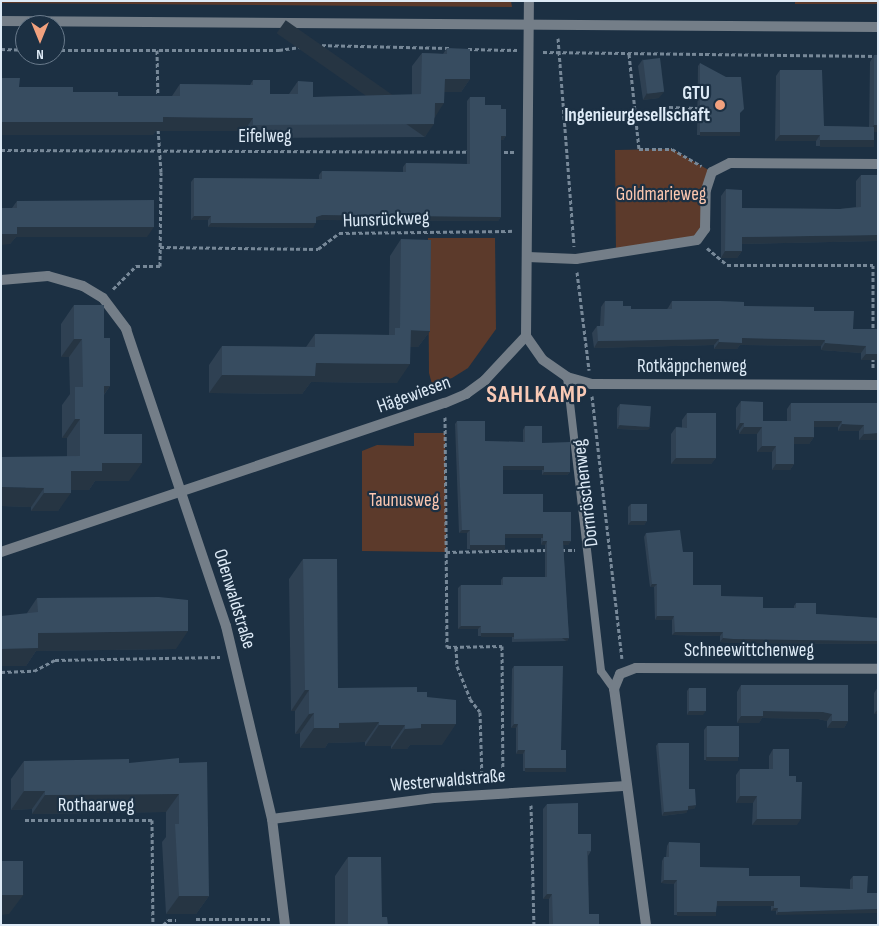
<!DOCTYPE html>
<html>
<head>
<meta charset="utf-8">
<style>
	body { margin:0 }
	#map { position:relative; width:879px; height:926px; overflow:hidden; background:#1c3043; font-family:"Sofia Sans Condensed",sans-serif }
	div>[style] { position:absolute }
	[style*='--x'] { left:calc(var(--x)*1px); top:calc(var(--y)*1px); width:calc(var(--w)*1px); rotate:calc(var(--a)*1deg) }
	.green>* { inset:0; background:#5c3a2b; transform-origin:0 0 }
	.path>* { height:3px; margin-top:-1.5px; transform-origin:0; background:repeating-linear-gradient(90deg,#778898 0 4px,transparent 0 6.5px) }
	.service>* { height:8px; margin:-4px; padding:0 4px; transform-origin:4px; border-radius:4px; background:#747e88 }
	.minor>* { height:10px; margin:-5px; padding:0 5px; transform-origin:5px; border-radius:5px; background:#747e88 }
	.tertiary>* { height:10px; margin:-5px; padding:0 5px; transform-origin:5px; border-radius:5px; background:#747e88 }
	.wall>* { inset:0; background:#2f4153 }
	.shaded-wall>* { inset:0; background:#263543; transform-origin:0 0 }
	.building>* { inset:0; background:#374c60; transform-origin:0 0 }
	.dots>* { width:14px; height:14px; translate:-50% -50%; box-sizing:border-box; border:2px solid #1c3043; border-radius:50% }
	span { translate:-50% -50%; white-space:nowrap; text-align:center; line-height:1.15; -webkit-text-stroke:4.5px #1c3043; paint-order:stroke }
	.poi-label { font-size:19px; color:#ddeaf6; font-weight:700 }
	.right { translate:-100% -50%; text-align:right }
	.street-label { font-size:19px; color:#ddeaf6 }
	.park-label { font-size:19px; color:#fcc7b0 }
	.district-label { font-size:24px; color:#f8c9b5; font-weight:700; letter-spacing:1px }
	.frame { position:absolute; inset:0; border:2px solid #ddeaf6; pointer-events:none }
	.north { position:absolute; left:15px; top:15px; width:50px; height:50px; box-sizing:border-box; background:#1c3043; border:1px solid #697a8b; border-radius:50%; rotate:180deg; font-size:14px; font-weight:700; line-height:20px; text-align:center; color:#ddeaf6 }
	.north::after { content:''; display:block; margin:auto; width:18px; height:22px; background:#f2a17e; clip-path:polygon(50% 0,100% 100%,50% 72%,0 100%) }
</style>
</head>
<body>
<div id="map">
	<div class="green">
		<div style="clip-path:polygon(1px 1px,511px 1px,512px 7px,1px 3px)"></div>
		<div style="left:795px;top:1px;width:83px;height:3px"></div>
		<div style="clip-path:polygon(672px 149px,712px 172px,702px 235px,616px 253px,615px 150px)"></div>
		<div style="clip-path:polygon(428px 238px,495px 238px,496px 329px,468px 368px,452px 378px,432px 384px,429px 373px)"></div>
		<div style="clip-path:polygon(414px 433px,445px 433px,446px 552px,362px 551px,362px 451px,377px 445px,414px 446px)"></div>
	</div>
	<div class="path">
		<div style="--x:558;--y:38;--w:209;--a:85.6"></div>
		<div style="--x:1;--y:49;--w:24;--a:2"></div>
		<div style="--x:468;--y:49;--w:49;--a:1.2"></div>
		<div style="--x:55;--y:50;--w:224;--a:0"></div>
		<div style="--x:279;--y:50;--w:36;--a:-8"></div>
		<div style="--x:315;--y:45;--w:134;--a:1.3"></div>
		<div style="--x:157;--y:50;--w:50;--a:88.9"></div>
		<div style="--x:543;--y:52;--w:335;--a:0.7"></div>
		<div style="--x:629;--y:54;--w:96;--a:84"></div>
		<div style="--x:639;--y:149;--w:33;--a:0"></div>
		<div style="--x:672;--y:149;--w:34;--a:30"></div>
		<div style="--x:669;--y:107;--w:33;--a:2"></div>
		<div style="--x:1;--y:150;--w:470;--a:0.2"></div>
		<div style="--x:497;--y:152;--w:19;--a:0"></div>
		<div style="--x:160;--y:247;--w:158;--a:0.7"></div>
		<div style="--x:318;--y:249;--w:26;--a:-37"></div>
		<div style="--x:339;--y:233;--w:175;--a:-0.7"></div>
		<div style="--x:707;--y:248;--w:26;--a:40"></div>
		<div style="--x:727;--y:265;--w:146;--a:0"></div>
		<div style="--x:873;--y:265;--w:68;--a:90"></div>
		<div style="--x:577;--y:272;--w:99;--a:83"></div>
		<div style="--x:113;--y:289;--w:33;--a:-45"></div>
		<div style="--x:136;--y:266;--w:24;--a:0"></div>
		<div style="--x:160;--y:266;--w:94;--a:-89.4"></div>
		<div style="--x:161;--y:172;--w:44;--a:-93.9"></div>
		<div style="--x:873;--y:357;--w:12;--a:90"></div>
		<div style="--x:592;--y:396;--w:264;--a:83.5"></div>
		<div style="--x:445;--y:417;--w:230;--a:89.5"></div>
		<div style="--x:447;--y:647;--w:55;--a:-1"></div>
		<div style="--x:502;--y:646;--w:134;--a:89.6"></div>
		<div style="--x:561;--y:550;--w:14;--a:0"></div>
		<div style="--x:446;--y:552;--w:101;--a:-1.1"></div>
		<div style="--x:456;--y:647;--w:19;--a:87"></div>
		<div style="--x:457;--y:666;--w:35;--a:68"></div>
		<div style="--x:470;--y:699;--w:16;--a:52"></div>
		<div style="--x:480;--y:712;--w:69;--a:88.3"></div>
		<div style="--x:1;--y:672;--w:33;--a:-2"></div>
		<div style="--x:34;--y:671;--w:24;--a:-28"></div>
		<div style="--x:55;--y:660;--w:165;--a:-1"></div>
		<div style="--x:531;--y:805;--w:120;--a:88.6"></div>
		<div style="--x:25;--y:820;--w:127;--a:0"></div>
		<div style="--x:152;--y:820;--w:105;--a:89.5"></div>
		<div style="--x:196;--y:919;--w:74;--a:0"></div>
		<div style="--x:163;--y:925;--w:7;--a:-45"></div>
		<div style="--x:168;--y:920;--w:8;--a:0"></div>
	</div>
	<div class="service">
		<div style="--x:567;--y:377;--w:296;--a:83.4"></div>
		<div style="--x:601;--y:671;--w:22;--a:54"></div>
	</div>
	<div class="minor">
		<div style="--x:528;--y:257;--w:48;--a:2.4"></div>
		<div style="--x:576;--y:259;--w:122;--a:-8.9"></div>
		<div style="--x:697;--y:240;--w:14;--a:-54"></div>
		<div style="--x:705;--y:229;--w:39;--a:-89"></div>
		<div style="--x:706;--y:190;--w:19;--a:-72"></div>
		<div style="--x:712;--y:172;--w:20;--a:-27"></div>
		<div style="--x:730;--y:163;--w:148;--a:0.4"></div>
		<div style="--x:1;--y:280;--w:47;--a:-4.9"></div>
		<div style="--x:48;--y:276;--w:36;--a:16"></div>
		<div style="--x:83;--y:286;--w:23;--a:31"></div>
		<div style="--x:103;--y:298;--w:39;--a:53"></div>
		<div style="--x:126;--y:329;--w:313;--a:71.4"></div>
		<div style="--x:226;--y:626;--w:198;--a:76.6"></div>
		<div style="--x:272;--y:819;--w:107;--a:83"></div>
		<div style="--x:526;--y:336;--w:29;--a:55"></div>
		<div style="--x:543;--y:360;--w:29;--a:35"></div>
		<div style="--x:567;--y:377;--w:25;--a:16"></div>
		<div style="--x:591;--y:384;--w:287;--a:0.2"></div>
		<div style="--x:1;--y:552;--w:468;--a:-18.6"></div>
		<div style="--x:445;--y:403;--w:23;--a:-23"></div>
		<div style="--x:466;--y:394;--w:24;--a:-36"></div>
		<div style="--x:485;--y:380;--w:60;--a:-47"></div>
		<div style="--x:526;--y:336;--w:335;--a:-89.5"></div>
		<div style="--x:272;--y:819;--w:163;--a:-7.4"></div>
		<div style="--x:434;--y:798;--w:193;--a:-3.6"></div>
		<div style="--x:646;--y:925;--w:238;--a:-97.7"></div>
		<div style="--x:614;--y:689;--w:16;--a:-68"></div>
		<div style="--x:620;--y:674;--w:17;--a:-21"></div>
		<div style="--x:636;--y:668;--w:242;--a:0.2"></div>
	</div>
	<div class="tertiary">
		<div style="--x:1;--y:21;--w:877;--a:0.39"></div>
	</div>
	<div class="wall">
		<div style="clip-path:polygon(447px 48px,470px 79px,461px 92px,444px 92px,435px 117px,425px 137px,244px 138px,244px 131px,156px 131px,153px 135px,1px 135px,1px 78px,19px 87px,118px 96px,172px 96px,180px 84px,250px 85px,253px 80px,270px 94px,289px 94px,298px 81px,313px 97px,412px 95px,412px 66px,422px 53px,443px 54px)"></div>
		<div style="clip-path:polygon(874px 55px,878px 55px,878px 132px,874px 132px,870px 146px,816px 146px,816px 141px,775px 141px,776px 76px,780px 70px,824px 126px,869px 127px,870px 62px)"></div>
		<div style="clip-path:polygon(643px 59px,659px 98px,643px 100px,638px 66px)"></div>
		<div style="clip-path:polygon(700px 63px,740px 114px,738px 135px,697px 135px,698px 66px)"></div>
		<div style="clip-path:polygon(470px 97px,485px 105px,501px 109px,506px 136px,503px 140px,501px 140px,501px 217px,498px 221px,319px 220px,316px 220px,313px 228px,208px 227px,208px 220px,191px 220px,191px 182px,194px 178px,319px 179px,319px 175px,322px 171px,403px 172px,403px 167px,406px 163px,467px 164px,467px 101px)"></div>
		<div style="clip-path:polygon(861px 175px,878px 241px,742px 244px,742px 251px,737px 258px,721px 258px,721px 196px,726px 189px,742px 208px,840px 209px,856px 207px,856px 181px)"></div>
		<div style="clip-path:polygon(17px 201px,147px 237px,16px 237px,10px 244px,12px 208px)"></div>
		<div style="clip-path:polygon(401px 239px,430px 331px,418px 347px,410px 347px,397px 383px,311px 382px,302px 394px,209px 393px,209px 365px,222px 346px,306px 347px,315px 334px,389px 335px,390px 256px)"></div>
		<div style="clip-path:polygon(605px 301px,623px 306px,631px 309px,667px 309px,668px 308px,672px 301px,814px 311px,853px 329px,878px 360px,861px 360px,861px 353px,821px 350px,821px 346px,740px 345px,737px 349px,714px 349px,714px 345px,594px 348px,592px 333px,597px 326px,600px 326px,601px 307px)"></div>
		<div style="clip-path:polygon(74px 305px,104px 338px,110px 386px,104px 395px,104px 434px,129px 481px,95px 481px,89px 490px,71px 490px,58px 511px,31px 511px,31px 507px,1px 506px,67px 456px,67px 438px,62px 438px,62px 405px,70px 394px,69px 357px,61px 357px,61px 324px)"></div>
		<div style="clip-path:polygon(741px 401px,763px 421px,787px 421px,787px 409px,791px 403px,877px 403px,878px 440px,859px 440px,859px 431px,838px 431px,838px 427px,814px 427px,814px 437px,809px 444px,794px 444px,794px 464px,790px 470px,772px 470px,772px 452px,757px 452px,757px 434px,739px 434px,739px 430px,736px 430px,736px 408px)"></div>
		<div style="clip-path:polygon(620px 404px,648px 430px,617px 429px,617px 408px)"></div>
		<div style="clip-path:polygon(687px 413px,716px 458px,711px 464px,671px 464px,671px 434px,676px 427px,682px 428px,682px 420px)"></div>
		<div style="clip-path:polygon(457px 421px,485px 441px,523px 442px,523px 430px,525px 426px,542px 443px,570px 472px,567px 475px,542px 475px,542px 469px,503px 469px,503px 494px,543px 512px,571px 541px,568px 545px,563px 545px,569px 638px,567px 641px,512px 642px,512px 636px,478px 636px,478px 629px,458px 629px,458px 588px,461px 585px,501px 585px,501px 580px,503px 577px,545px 577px,545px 545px,541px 545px,541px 537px,505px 537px,505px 545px,503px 549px,467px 549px,467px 533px,459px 533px,455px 424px)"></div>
		<div style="clip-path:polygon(631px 504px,647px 521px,644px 525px,628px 525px,628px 507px)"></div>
		<div style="clip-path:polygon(646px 533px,683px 552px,693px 585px,721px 596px,763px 608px,794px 608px,794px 606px,796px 603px,816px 614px,878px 618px,878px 644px,731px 643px,720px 642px,720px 636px,672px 635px,672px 620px,655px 620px,654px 587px,650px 587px,644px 537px)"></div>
		<div style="clip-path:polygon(303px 559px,338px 688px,417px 692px,427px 697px,442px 745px,410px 745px,407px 749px,391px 749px,391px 746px,365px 746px,365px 742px,328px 743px,325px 748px,300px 748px,300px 733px,295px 734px,295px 711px,291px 711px,289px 579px)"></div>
		<div style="clip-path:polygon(37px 598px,176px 649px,36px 651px,26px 666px,27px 613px)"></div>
		<div style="clip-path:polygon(514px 666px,561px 750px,564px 771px,523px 771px,523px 754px,516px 754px,516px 728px,511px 728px,512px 669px)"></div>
		<div style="clip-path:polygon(741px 685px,848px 685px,848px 721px,844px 728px,827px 728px,827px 721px,818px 719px,762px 718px,759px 723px,737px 723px,737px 692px)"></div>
		<div style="clip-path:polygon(878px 687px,878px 714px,874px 714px,874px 693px)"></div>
		<div style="clip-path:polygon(689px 688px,703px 715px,687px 715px,687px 691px)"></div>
		<div style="clip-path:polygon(707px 726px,738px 757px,736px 760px,704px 760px,704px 730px)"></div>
		<div style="clip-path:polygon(658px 743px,689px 789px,696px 805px,694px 809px,688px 809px,686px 813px,662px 816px,656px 746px)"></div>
		<div style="clip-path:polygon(773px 749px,789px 776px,797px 825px,752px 825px,753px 803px,736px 803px,736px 775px,740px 769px,769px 769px,769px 756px)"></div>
		<div style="clip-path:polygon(24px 761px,129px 763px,179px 763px,209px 896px,196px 914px,166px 914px,162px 842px,166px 837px,166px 812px,32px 814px,32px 809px,11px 810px,11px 779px)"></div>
		<div style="clip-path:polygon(547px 804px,578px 834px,591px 851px,588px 856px,589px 914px,599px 925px,549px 925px,549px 899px,543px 899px,543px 809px)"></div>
		<div style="clip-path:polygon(669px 842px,700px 867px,749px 876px,800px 887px,850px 889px,850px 880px,853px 876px,867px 893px,776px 915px,776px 911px,771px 911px,771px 905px,717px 905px,714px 915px,674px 915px,674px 884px,661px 883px,662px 861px,664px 857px,666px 857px,667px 846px)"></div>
		<div style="clip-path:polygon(348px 857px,382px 917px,388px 925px,335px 925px,335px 876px)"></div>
	</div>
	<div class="shaded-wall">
		<div style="clip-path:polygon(445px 79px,470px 79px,461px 92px,435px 92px)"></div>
		<div style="clip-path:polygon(664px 92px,659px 98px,643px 100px,647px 93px)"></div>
		<div style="clip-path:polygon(435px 103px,444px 103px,435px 117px)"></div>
		<div style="clip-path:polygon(163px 117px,253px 118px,244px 131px,156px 131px,153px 135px,1px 135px,1px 122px)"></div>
		<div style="left:434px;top:124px;width:16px;height:181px;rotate:125deg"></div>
		<div style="clip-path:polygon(874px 125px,878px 125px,878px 132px,869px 132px)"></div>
		<div style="left:700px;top:132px;width:40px;height:4px"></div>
		<div style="clip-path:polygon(780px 135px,820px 135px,816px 141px,775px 141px)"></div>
		<div style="clip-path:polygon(501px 136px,506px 136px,503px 140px,498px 140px)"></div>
		<div style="left:820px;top:140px;width:54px;height:7px"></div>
		<div style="clip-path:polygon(322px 215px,501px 217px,498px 221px,319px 220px,313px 221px,316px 217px)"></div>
		<div style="clip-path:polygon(194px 216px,211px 216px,208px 220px,191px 220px)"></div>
		<div style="clip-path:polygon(211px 223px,316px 223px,313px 228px,208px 227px)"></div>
		<div style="clip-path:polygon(17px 227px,154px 227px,147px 237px,16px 237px,10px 244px,1px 245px,1px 234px)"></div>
		<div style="clip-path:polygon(878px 235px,878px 241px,737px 244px,742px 237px)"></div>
		<div style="clip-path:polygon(725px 251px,742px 251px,737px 258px,721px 258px)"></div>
		<div style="clip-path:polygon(400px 330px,430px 331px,418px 347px,389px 347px)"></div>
		<div style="clip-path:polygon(742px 338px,825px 340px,821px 346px,740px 345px,737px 349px,714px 349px,719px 342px)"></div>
		<div style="clip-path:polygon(74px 339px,82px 339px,69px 357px,61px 357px)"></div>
		<div style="clip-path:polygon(719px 339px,714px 345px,594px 348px,598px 341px)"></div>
		<div style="clip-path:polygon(825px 343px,866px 346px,861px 353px,821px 350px)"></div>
		<div style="clip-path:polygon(866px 354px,878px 354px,878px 360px,861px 360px)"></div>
		<div style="clip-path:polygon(316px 363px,410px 364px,397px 383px,311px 382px,302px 394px,209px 393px,222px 375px)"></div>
		<div style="clip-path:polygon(104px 386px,110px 386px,97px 404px)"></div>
		<div style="clip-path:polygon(75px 419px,80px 419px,67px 438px,62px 438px)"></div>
		<div style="clip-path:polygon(814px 421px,842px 421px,838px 427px,809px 427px)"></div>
		<div style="clip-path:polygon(740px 423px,744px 423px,739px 430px,736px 430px)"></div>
		<div style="clip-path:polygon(842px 424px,864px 425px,859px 431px,838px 431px)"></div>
		<div style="clip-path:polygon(620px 425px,651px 427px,648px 430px,617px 429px)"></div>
		<div style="clip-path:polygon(744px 427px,762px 427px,757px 434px,739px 434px)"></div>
		<div style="clip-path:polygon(878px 433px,878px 440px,859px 440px,864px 434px)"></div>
		<div style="clip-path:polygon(794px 437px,814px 437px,809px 444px,790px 444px)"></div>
		<div style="clip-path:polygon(762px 446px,776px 446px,772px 452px,757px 452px)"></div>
		<div style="clip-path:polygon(676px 458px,716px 458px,711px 464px,671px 464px)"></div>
		<div style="clip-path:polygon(102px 463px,142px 463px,129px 481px,95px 481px,89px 490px,58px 490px,71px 471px)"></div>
		<div style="clip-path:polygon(776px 464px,794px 464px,790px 470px,772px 470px)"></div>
		<div style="left:503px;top:466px;width:41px;height:4px"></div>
		<div style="clip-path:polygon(544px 472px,570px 472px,567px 475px,542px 475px)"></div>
		<div style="clip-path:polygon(1px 487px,44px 488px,31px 507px,1px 506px)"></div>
		<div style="clip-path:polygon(44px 493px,71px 493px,58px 511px,31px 511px)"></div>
		<div style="clip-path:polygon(631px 521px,647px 521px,644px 525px,628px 525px)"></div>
		<div style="clip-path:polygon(462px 530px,470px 530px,467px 533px,459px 533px)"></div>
		<div style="left:505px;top:534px;width:38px;height:4px"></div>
		<div style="clip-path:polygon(543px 541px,547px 541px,545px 545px,541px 545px)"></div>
		<div style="clip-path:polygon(563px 541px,571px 541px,568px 545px,561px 545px)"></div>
		<div style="left:470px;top:545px;width:35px;height:5px"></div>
		<div style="clip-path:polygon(652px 584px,657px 584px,654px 587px,650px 587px)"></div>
		<div style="clip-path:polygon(657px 616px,674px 616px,672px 620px,655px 620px)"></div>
		<div style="clip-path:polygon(461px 626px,481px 626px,478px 629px,458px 629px)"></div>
		<div style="clip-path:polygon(188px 631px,176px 649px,36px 651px,26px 666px,1px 666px,1px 649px,38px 633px)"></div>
		<div style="clip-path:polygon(675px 632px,723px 632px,720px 636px,672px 635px)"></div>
		<div style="left:481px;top:633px;width:33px;height:4px"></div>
		<div style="left:569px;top:638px;width:4px;height:55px;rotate:124deg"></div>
		<div style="clip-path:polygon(723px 638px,878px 641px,878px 644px,731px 643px,720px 642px)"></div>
		<div style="clip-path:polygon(305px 690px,309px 690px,295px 711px,291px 711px)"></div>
		<div style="clip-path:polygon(878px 709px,878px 714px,874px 714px)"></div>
		<div style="clip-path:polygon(689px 711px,706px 711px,703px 715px,687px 715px)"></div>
		<div style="clip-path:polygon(763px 711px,823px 712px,832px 714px,827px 721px,818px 719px,762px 718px,759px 723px,737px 723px,741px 716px)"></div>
		<div style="clip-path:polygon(314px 713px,300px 733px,295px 734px,309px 714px)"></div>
		<div style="clip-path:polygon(832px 721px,848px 721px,844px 728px,827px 728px)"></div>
		<div style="clip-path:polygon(379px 722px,365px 742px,328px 743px,325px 748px,300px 748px,314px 728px,339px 723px)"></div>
		<div style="clip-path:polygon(421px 724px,456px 724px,442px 745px,410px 745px,407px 749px,391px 749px,405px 729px)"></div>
		<div style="clip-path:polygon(514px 724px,518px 724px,516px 728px,511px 728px)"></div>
		<div style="clip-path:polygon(379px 725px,405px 725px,391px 746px,365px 746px)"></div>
		<div style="clip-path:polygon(518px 750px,525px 750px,523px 754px,516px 754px)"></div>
		<div style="left:706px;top:757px;width:32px;height:4px"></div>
		<div style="left:525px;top:768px;width:41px;height:4px"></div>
		<div style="clip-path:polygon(24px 791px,45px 791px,32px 809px,11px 810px)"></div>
		<div style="clip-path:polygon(179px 794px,166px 812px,32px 814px,45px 795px)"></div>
		<div style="clip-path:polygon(740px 796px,757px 796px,753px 803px,736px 803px)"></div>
		<div style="clip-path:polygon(696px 805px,694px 809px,685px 810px,688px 806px)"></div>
		<div style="clip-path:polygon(688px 810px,686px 813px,662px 816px,664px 812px)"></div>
		<div style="clip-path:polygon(757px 819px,801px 819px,797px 825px,752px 825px)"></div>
		<div style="clip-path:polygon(664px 880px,677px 880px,674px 884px,661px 883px)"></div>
		<div style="clip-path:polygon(24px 894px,9px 914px,1px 915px,1px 895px)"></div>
		<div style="clip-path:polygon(547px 894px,552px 894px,549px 899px,543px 899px)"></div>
		<div style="clip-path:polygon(179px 896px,209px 896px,196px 914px,166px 914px)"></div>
		<div style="left:717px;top:901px;width:57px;height:5px"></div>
		<div style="clip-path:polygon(774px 908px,778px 908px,776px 911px,771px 911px)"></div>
		<div style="clip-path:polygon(878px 909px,878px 913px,776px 915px,778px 912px)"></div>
		<div style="left:677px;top:912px;width:39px;height:4px"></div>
	</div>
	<div class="building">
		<div style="clip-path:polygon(447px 48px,470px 49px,470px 79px,445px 79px,444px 103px,435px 103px,434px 124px,253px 125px,253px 118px,163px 117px,163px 122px,1px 122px,1px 78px,20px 78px,19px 87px,73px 87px,73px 92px,118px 92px,118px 96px,180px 96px,180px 84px,253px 85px,253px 80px,270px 80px,270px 94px,298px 94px,298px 81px,313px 82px,313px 97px,421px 94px,422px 53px,447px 54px)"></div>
		<div style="left:874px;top:55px;width:4px;height:70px"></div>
		<div style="left:660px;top:58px;width:34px;height:17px;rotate:83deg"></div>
		<div style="clip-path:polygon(700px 63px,726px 77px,741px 77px,744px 109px,740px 113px,740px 132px,700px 132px)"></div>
		<div style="clip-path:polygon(780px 70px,822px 70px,824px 126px,874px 127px,874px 140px,820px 140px,820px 135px,780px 135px)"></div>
		<div style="clip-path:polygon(470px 97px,485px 97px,485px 105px,501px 105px,501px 109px,506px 109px,506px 136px,501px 136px,501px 217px,322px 215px,316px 217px,316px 223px,211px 223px,211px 216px,194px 216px,194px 178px,322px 179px,322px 171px,406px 172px,406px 163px,470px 164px)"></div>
		<div style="clip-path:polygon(861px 175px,878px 175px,878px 235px,742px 237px,742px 251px,725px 251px,726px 189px,742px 190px,742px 208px,840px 209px,861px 207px)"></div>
		<div style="clip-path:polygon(154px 200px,154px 227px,17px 227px,17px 234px,1px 234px,1px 208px,17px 208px,17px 201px)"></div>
		<div style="clip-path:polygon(401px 239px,431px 240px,430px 331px,411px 330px,411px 328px,400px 328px)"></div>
		<div style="clip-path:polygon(605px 301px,623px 301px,623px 306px,631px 306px,631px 309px,672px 309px,672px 301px,720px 301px,744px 302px,744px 306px,814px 307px,814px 311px,854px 311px,853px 329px,878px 329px,878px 354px,866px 354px,866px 346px,825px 343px,825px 340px,742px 338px,742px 343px,719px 342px,719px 339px,598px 341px,597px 326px,604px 326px)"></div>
		<div style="clip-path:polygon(74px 305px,104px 305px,104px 338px,110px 338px,110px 386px,104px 386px,104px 434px,142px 434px,142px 463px,102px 463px,102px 471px,71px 471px,71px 493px,44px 493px,44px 488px,1px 487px,1px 457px,80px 456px,80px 419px,75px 419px,75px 387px,83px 387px,82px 339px,74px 339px)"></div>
		<div style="clip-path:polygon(395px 328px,411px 328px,410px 364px,316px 363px,315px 376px,222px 375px,222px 346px,315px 347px,315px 334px,395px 335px)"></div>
		<div style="clip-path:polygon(741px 401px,763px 402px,763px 421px,791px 421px,791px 403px,877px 403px,878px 433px,864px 434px,864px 425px,842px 424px,842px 421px,814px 421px,814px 437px,794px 437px,794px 464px,776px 464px,776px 446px,762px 446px,762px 427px,744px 427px,744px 423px,740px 423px)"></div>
		<div style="left:620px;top:404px;width:31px;height:21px;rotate:4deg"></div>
		<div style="clip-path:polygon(687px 413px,716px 413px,716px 458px,676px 458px,676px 427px,687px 428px)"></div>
		<div style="clip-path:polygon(457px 421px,485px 421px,485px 441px,525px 442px,525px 426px,542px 426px,542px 443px,570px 442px,570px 472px,544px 472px,544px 466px,503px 466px,503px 494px,543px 494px,543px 512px,571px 512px,571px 541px,563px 541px,569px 638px,514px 639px,514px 633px,481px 633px,481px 626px,461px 626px,461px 585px,503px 585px,503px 577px,547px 577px,547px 541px,543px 541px,543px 534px,505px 534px,505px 545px,470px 545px,470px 530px,462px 530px)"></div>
		<div style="left:631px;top:504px;width:16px;height:17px"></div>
		<div style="clip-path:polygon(680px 530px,683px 552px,693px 552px,693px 585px,721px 585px,721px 596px,763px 597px,763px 608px,796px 608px,796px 603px,816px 603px,816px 614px,878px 618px,878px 641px,733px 639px,723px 638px,723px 632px,675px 632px,674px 616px,657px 616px,657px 584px,652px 584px,646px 533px)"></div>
		<div style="clip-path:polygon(303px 559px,337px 559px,338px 688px,417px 687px,417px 692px,427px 692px,427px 697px,456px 700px,456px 724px,421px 724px,421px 728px,405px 729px,405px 725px,379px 725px,379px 722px,339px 723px,339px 728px,314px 728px,314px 713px,309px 714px,309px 690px,305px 690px)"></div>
		<div style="clip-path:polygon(159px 597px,188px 600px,188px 631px,38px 633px,38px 648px,1px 649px,1px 616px,38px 612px,37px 598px)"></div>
		<div style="clip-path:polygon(514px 666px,563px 666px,561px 750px,566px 750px,566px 768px,525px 768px,525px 750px,518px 750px,518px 724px,514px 724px)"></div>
		<div style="clip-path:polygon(741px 685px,848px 685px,848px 721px,832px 721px,832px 714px,823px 712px,763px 711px,763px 716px,741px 716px)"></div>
		<div style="left:689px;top:688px;width:17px;height:23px"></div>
		<div style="left:707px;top:726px;width:32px;height:31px"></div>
		<div style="clip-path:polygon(658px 743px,689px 743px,689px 789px,695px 789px,696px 805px,688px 806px,688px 810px,664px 812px)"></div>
		<div style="clip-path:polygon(773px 749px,789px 749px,789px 776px,796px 776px,796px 782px,802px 782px,801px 819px,757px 819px,757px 796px,740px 796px,740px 769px,773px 769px)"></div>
		<div style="clip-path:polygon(179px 758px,179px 763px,207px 762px,209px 896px,179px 896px,175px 824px,179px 824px,179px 794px,45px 795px,45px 791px,24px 791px,24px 761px,129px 759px,129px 763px)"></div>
		<div style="clip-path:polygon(578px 803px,578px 834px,591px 834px,591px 851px,587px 851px,589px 914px,599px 914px,599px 925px,553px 925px,552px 894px,547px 894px,547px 804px)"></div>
		<div style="clip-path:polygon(669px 842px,700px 843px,700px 867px,749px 868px,749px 876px,800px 876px,800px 887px,853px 889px,853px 876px,868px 876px,867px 893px,878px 893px,878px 909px,778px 912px,778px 908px,774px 908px,774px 901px,717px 901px,716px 912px,677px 912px,677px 880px,664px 880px,664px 857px,669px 857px)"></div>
		<div style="clip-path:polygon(348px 857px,381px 857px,382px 917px,387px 917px,388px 925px,348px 925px)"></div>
		<div style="left:1px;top:861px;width:22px;height:34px"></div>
	</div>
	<div class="dots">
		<div style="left:720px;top:105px;background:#f2a17e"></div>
	</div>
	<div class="poi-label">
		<span class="right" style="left:710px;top:105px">GTU<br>Ingenieurgesellschaft</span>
	</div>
	<div class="street-label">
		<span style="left:265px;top:137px">Eifelweg</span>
		<span style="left:386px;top:220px;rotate:-2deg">Hunsrückweg</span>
		<span style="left:692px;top:367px">Rotkäppchenweg</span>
		<span style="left:414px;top:395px;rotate:-20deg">Hägewiesen</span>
		<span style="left:586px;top:493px;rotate:-97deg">Dornröschenweg</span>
		<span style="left:234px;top:599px;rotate:73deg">Odenwaldstraße</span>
		<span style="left:749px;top:651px">Schneewittchenweg</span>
		<span style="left:448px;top:781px;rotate:-5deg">Westerwaldstraße</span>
		<span style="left:96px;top:806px">Rothaarweg</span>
	</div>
	<div class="park-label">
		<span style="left:661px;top:195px">Goldmarieweg</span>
		<span style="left:404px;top:501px">Taunusweg</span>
	</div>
	<div class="district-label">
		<span style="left:537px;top:395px">SAHLKAMP</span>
	</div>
	<div class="frame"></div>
	<div class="north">N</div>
</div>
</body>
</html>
